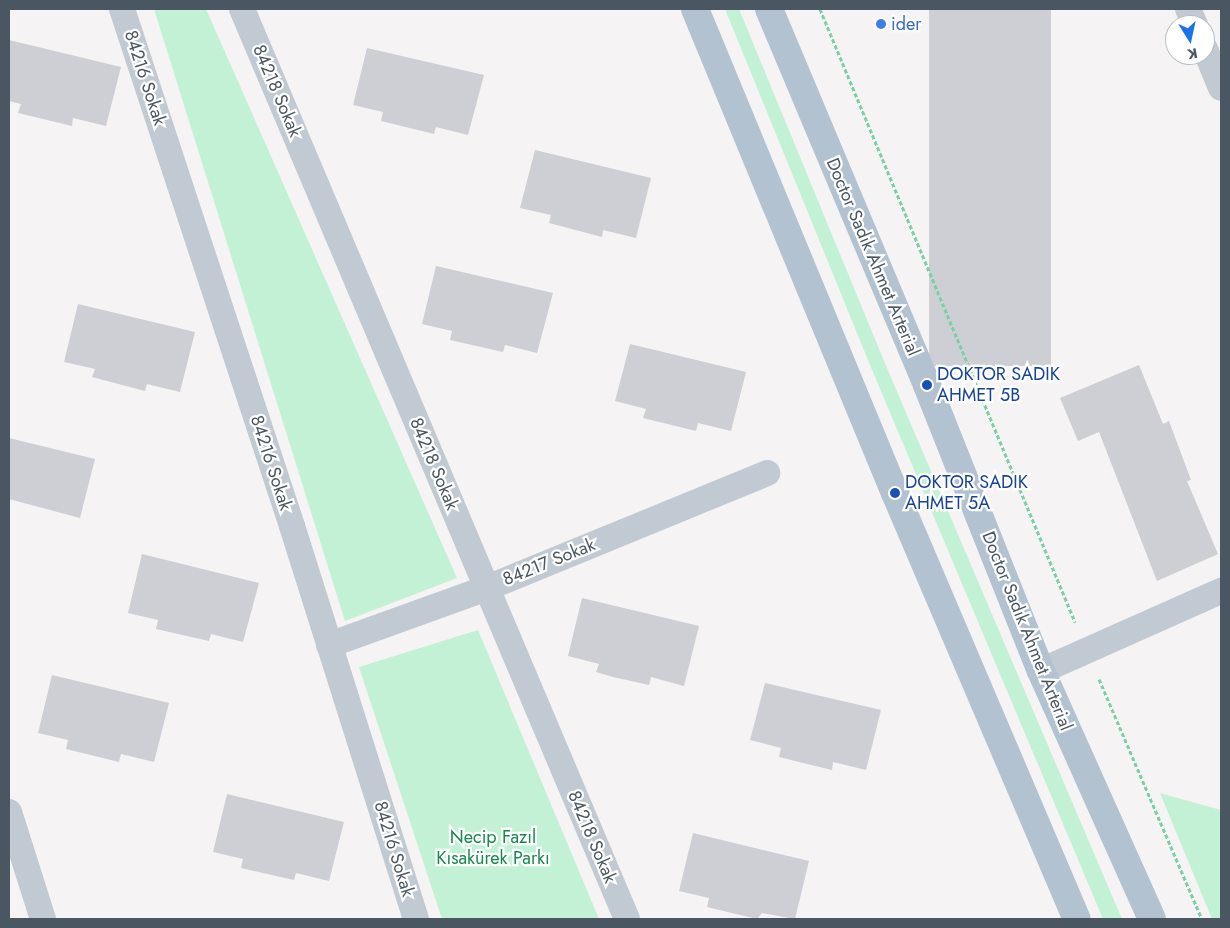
<!DOCTYPE html>
<html>
<head>
<meta charset="utf-8">
<style>
	body { margin:0 }
	#map { position:relative; width:1230px; height:928px; overflow:hidden; background:#f5f3f3; font-family:Jost,sans-serif }
	div>[style] { position:absolute }
	[style*='--x'] { left:calc(var(--x)*1px); top:calc(var(--y)*1px); width:calc(var(--w)*1px); rotate:calc(var(--a)*1deg) }
	.green>* { inset:0; background:#c3f1d5 }
	.building>* { inset:0; background:#cdcfd5; transform-origin:0 0 }
	.path>* { height:3px; margin-top:-1.5px; transform-origin:0; background:repeating-linear-gradient(90deg,#7ad0a6 0 4px,transparent 0 6.5px) }
	.minor>* { height:26px; margin:-13px; padding:0 13px; transform-origin:13px; border-radius:13px; background:#c1cad2 }
	.primary>* { height:28px; margin:-14px; padding:0 14px; transform-origin:14px; border-radius:14px; background:#b3c2d1 }
	.dots>* { width:14px; height:14px; translate:-50% -50%; box-sizing:border-box; border:2px solid #fff; border-radius:50% }
	span { translate:-50% -50%; white-space:nowrap; text-align:center; line-height:1.15; -webkit-text-stroke:4.5px #fff; paint-order:stroke }
	.shop-label { font-size:18px; color:#366cbe }
	.left { translate:0 -50%; text-align:left }
	.street-label { font-size:18px; color:#4a5661 }
	.transit-label { font-size:18px; color:#164399 }
	.park-label { font-size:18px; color:#17864f }
	.frame { position:absolute; inset:0; border:10px solid #4a5661; pointer-events:none }
	.north { position:absolute; left:1165px; top:15px; width:50px; height:50px; box-sizing:border-box; background:#fff; border:1px solid #b7bbc0; border-radius:50%; rotate:170deg; font-size:14px; font-weight:700; line-height:20px; text-align:center; color:#4a5661 }
	.north::after { content:''; display:block; margin:auto; width:18px; height:22px; background:#1a73e8; clip-path:polygon(50% 0,100% 100%,50% 72%,0 100%) }
</style>
</head>
<body>
<div id="map">
	<div class="green">
		<div style="clip-path:polygon(154px 9px,206px 9px,457px 578px,345px 621px)"></div>
		<div style="clip-path:polygon(725px 9px,739px 9px,884px 361px,1122px 919px,1103px 919px,870px 365px)"></div>
		<div style="clip-path:polygon(478px 630px,599px 919px,442px 919px,359px 667px)"></div>
		<div style="clip-path:polygon(1160px 793px,1221px 810px,1221px 919px,1212px 919px)"></div>
	</div>
	<div class="building">
		<div style="left:929px;top:9px;width:122px;height:357px"></div>
		<div style="clip-path:polygon(9px 40px,121px 67px,106px 126px,73px 118px,72px 126px,18px 113px,21px 104px,9px 101px)"></div>
		<div style="clip-path:polygon(367px 48px,484px 75px,468px 135px,436px 127px,434px 134px,381px 121px,383px 112px,353px 105px)"></div>
		<div style="clip-path:polygon(535px 150px,651px 178px,636px 238px,603px 230px,602px 237px,549px 223px,551px 215px,520px 208px)"></div>
		<div style="clip-path:polygon(436px 266px,553px 293px,537px 353px,505px 345px,503px 352px,450px 340px,452px 331px,422px 324px)"></div>
		<div style="clip-path:polygon(78px 304px,195px 332px,180px 392px,147px 384px,145px 391px,92px 377px,95px 369px,64px 362px)"></div>
		<div style="clip-path:polygon(630px 344px,746px 372px,731px 431px,698px 423px,696px 431px,643px 418px,646px 409px,615px 401px)"></div>
		<div style="clip-path:polygon(1139px 365px,1163px 424px,1169px 421px,1191px 480px,1187px 481px,1218px 554px,1157px 581px,1099px 432px,1078px 441px,1060px 398px)"></div>
		<div style="clip-path:polygon(9px 438px,95px 459px,80px 518px,9px 499px)"></div>
		<div style="clip-path:polygon(142px 554px,259px 583px,243px 642px,211px 634px,209px 641px,156px 629px,158px 620px,128px 613px)"></div>
		<div style="clip-path:polygon(582px 598px,699px 626px,684px 686px,651px 677px,649px 685px,613px 677px,596px 672px,599px 664px,568px 656px)"></div>
		<div style="clip-path:polygon(52px 675px,169px 703px,154px 762px,121px 754px,119px 762px,66px 749px,68px 740px,38px 733px)"></div>
		<div style="clip-path:polygon(765px 683px,881px 710px,866px 770px,833px 762px,832px 770px,795px 761px,779px 757px,781px 748px,750px 740px)"></div>
		<div style="clip-path:polygon(227px 794px,344px 822px,329px 881px,296px 873px,294px 880px,241px 868px,243px 859px,213px 852px)"></div>
		<div style="clip-path:polygon(693px 833px,809px 861px,795px 919px,762px 913px,757px 919px,707px 907px,709px 898px,679px 891px)"></div>
	</div>
	<div class="path">
		<div style="--x:820;--y:9;--w:664;--a:67.41"></div>
		<div style="--x:1099;--y:679;--w:261;--a:66.8"></div>
	</div>
	<div class="minor">
		<div style="--x:122;--y:9;--w:544;--a:71.8"></div>
		<div style="--x:292;--y:526;--w:412;--a:72.5"></div>
		<div style="--x:242;--y:9;--w:988;--a:67.07"></div>
		<div style="--x:1188;--y:9;--w:17;--a:66"></div>
		<div style="--x:1205;--y:49;--w:42;--a:67.7"></div>
		<div style="--x:329;--y:645;--w:168;--a:-19.8"></div>
		<div style="--x:487;--y:588;--w:303;--a:-22.3"></div>
		<div style="--x:1041;--y:671;--w:197;--a:-24"></div>
		<div style="--x:9;--y:812;--w:112;--a:72.4"></div>
	</div>
	<div class="primary">
		<div style="--x:695;--y:9;--w:524;--a:67.55"></div>
		<div style="--x:895;--y:493;--w:463;--a:66.9"></div>
		<div style="--x:769;--y:9;--w:408;--a:67.2"></div>
		<div style="--x:927;--y:385;--w:308;--a:68.3"></div>
		<div style="--x:1041;--y:671;--w:272;--a:65.9"></div>
	</div>
	<div class="dots">
		<div style="left:881px;top:24px;background:#3f7fe0"></div>
		<div style="left:927px;top:385px;background:#1a4fb4"></div>
		<div style="left:895px;top:493px;background:#1a4fb4"></div>
	</div>
	<div class="shop-label">
		<span class="left" style="left:891px;top:24px">ider</span>
	</div>
	<div class="street-label">
		<span style="left:145px;top:78px;rotate:72deg">84216 Sokak</span>
		<span style="left:277px;top:91px;rotate:67deg">84218 Sokak</span>
		<span style="left:873px;top:257px;rotate:67deg">Doctor Sadık Ahmet Arterial</span>
		<span style="left:271px;top:463px;rotate:72deg">84216 Sokak</span>
		<span style="left:434px;top:464px;rotate:67deg">84218 Sokak</span>
		<span style="left:549px;top:562px;rotate:-22deg">84217 Sokak</span>
		<span style="left:1027px;top:631px;rotate:68deg">Doctor Sadık Ahmet Arterial</span>
		<span style="left:592px;top:837px;rotate:67deg">84218 Sokak</span>
		<span style="left:394px;top:849px;rotate:73deg">84216 Sokak</span>
	</div>
	<div class="transit-label">
		<span class="left" style="left:937px;top:385px">DOKTOR SADIK<br>AHMET 5B</span>
		<span class="left" style="left:905px;top:493px">DOKTOR SADIK<br>AHMET 5A</span>
	</div>
	<div class="park-label">
		<span style="left:493px;top:848px">Necip Fazıl<br>Kısakürek Parkı</span>
	</div>
	<div class="frame"></div>
	<div class="north">K</div>
</div>
</body>
</html>
